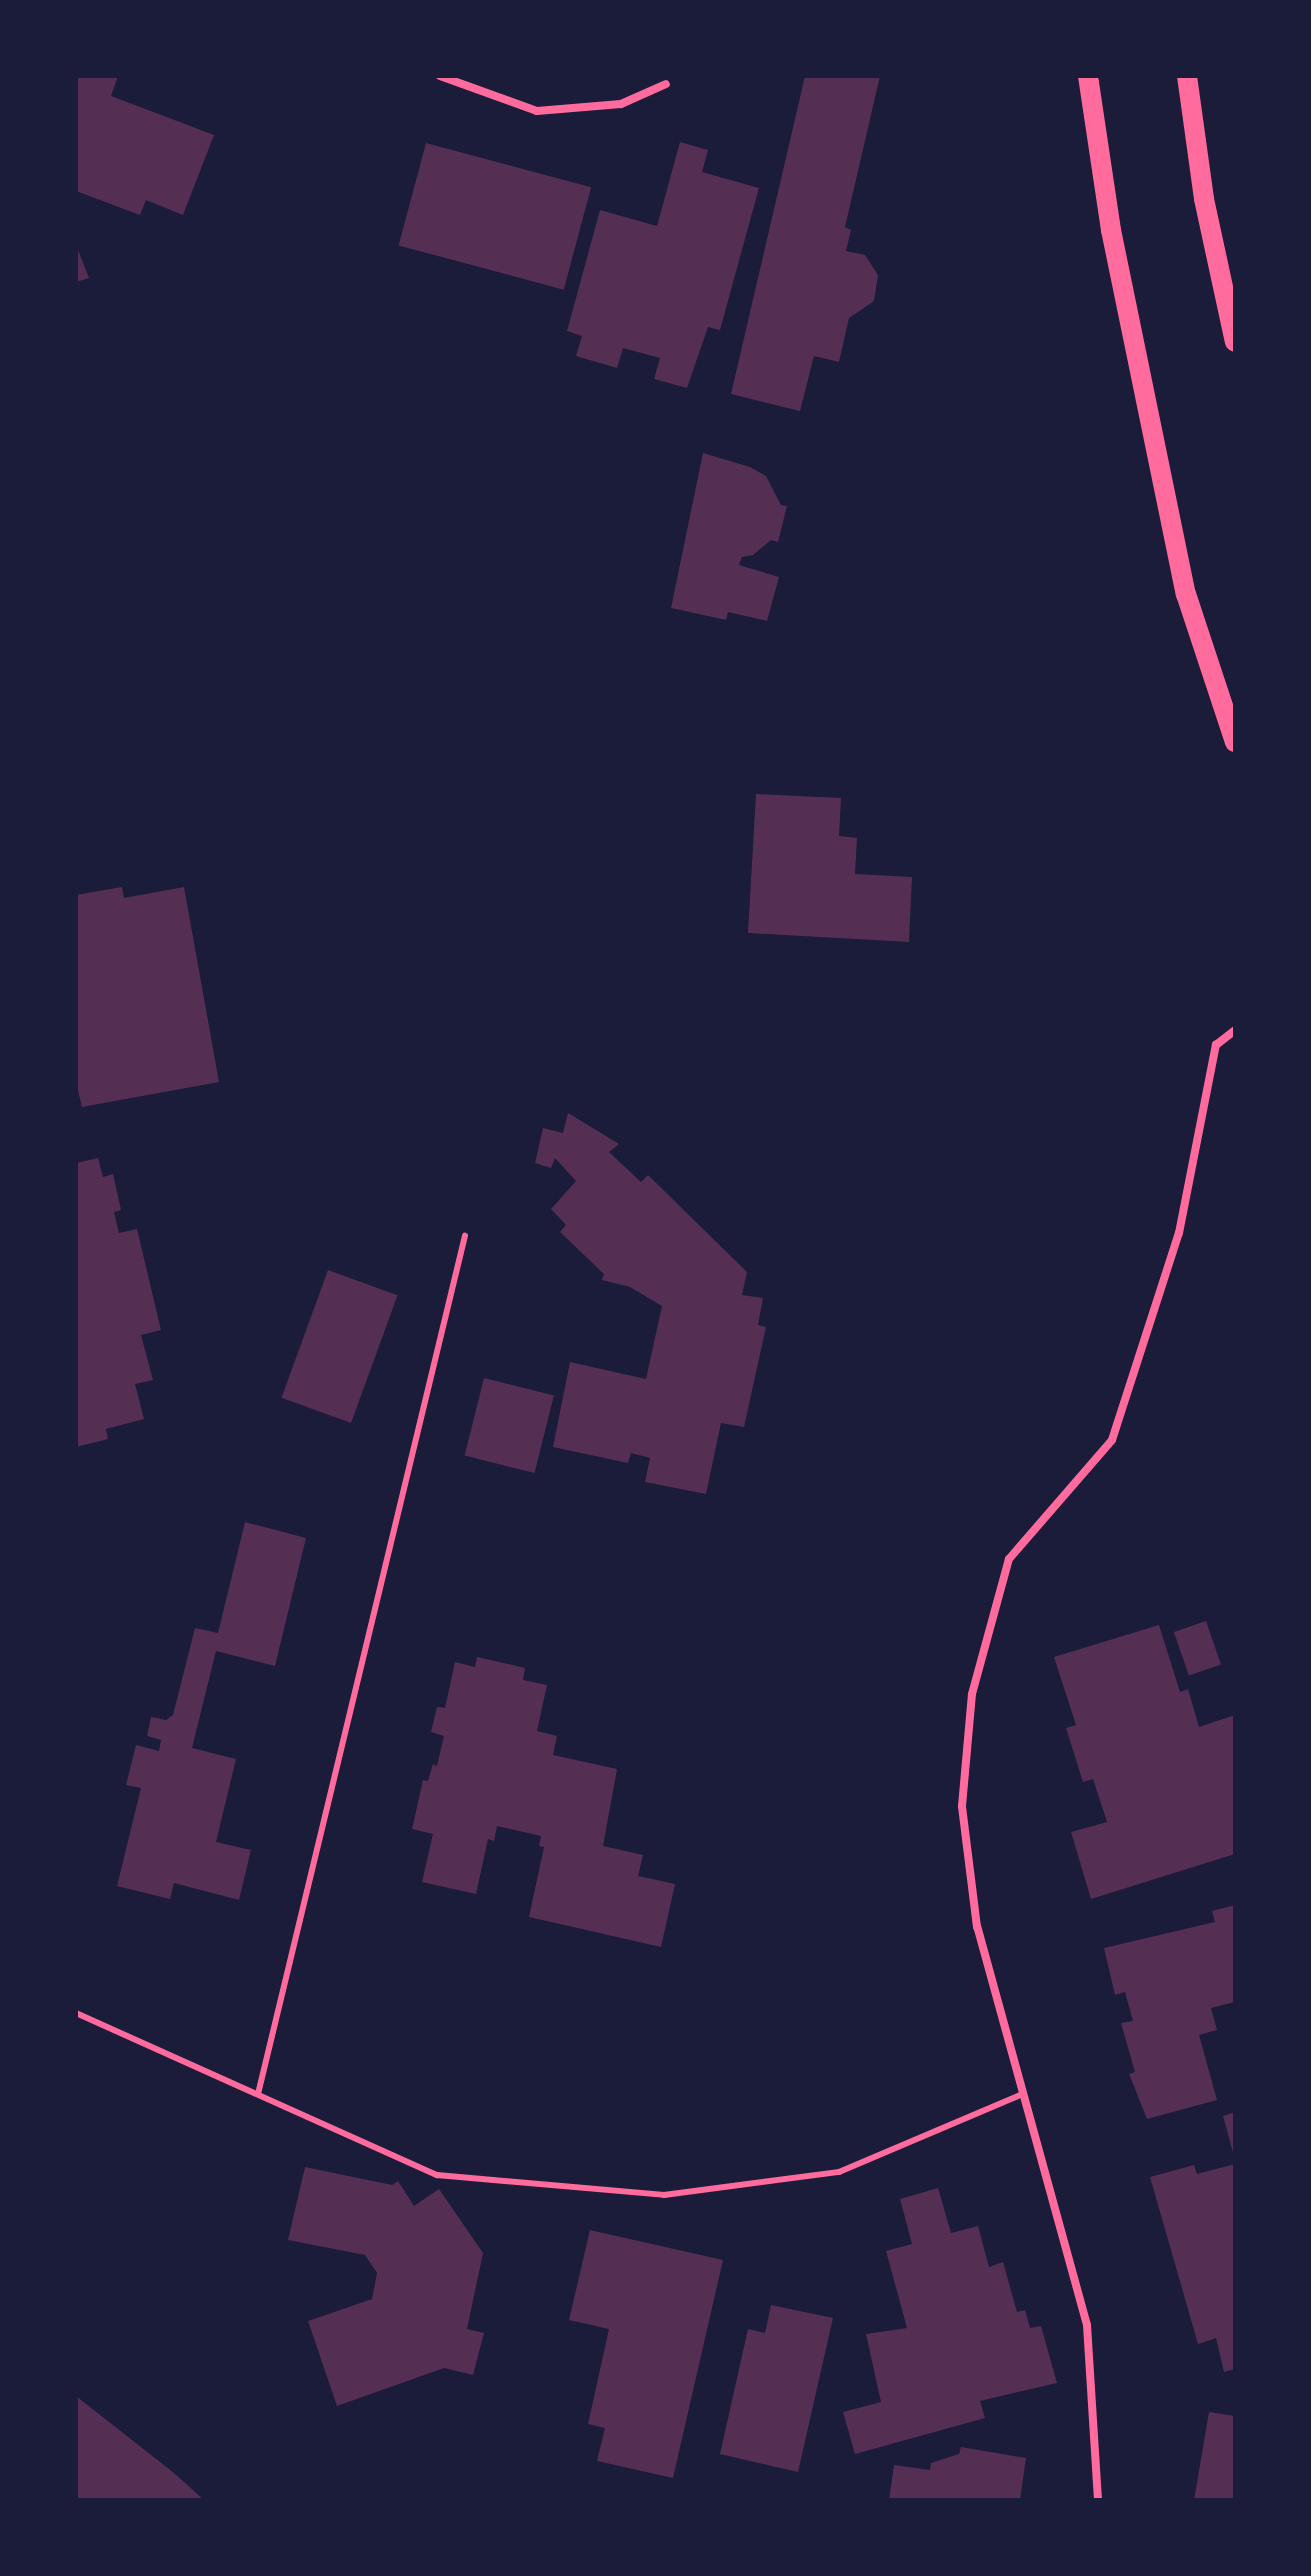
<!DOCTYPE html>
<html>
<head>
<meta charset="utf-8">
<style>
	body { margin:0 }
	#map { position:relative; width:1311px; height:2576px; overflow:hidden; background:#1b1b3a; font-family:Barlow,sans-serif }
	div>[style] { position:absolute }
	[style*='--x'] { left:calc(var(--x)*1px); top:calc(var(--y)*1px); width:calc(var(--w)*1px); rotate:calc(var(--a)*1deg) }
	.building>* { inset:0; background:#542f53; transform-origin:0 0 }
	.service>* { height:6px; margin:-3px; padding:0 3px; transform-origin:3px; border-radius:3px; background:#ff6b9d }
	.minor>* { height:8px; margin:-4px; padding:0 4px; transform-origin:4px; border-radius:4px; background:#ff6b9d }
	.primary>* { height:20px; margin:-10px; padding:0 10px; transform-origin:10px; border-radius:10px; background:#ff6b9d }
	span { translate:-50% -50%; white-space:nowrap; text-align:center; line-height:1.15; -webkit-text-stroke:7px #1b1b3a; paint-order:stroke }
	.frame { position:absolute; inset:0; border:78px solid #1b1b3a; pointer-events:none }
</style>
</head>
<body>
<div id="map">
	<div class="building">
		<div style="clip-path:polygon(76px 76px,118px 76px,111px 96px,214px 135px,183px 215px,146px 200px,140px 215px,76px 191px)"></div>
		<div style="clip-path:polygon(805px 76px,880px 76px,845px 227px,851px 230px,846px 251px,865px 255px,878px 275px,874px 301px,849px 318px,839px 362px,814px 356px,800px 411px,731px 394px)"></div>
		<div style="clip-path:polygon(680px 142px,708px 150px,702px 172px,759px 188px,720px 330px,708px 327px,687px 388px,654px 379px,660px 358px,623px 348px,617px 368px,576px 356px,582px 336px,567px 331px,600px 210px,657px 226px)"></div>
		<div style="left:426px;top:143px;width:171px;height:106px;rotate:15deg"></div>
		<div style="clip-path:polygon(76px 245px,89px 278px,76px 282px)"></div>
		<div style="clip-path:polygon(703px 453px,750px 467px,766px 476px,781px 505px,787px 506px,778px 542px,771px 540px,753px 555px,742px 557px,739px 565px,779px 577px,767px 621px,728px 612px,726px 620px,671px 608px)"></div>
		<div style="clip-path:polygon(756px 794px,841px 798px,839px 836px,857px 838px,855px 874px,912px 877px,909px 942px,748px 933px)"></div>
		<div style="clip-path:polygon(122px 887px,124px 898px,184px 887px,219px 1082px,82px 1107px,76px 1082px,76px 895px)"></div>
		<div style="clip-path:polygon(568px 1113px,619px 1144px,609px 1152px,641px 1182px,648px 1175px,747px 1272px,742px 1295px,763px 1298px,758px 1325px,766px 1327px,744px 1427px,721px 1423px,706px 1494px,645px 1482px,650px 1458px,631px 1453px,628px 1463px,553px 1447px,570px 1362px,646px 1379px,662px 1306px,630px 1287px,602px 1280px,604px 1274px,560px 1232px,566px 1225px,551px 1209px,576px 1181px,555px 1158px,551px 1168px,535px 1163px,543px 1128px,563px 1133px)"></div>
		<div style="clip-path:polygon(98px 1158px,103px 1177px,113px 1174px,121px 1210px,114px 1212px,119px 1233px,137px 1229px,161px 1330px,141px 1335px,153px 1380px,135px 1384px,144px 1419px,106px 1429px,108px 1439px,76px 1447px,76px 1163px)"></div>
		<div style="left:328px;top:1270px;width:74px;height:136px;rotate:20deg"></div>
		<div style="left:484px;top:1378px;width:72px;height:80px;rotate:14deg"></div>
		<div style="clip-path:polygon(245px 1522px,306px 1538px,275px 1666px,216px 1651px,192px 1748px,236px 1759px,216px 1842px,251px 1850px,239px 1900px,174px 1883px,170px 1899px,117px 1886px,141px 1788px,126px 1785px,136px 1745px,159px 1751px,161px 1740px,147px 1736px,151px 1717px,166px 1720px,173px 1715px,195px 1628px,218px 1633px)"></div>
		<div style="left:1206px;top:1621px;width:46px;height:34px;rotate:71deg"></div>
		<div style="clip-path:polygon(1159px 1625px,1180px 1692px,1188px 1689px,1199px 1727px,1235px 1715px,1235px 1854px,1091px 1899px,1071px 1832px,1107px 1822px,1093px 1779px,1083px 1782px,1066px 1728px,1076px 1725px,1054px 1657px)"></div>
		<div style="clip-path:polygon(477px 1657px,525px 1668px,523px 1680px,547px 1685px,537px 1731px,557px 1736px,553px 1755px,617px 1769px,603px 1846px,643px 1855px,638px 1876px,675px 1884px,661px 1947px,529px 1917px,544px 1847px,539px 1846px,541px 1836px,497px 1826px,494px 1841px,488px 1839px,476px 1894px,422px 1882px,433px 1834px,412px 1829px,423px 1780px,428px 1781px,433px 1764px,437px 1766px,444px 1736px,431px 1732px,437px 1707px,445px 1708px,455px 1662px,475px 1667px)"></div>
		<div style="clip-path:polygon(1235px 1905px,1235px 2002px,1211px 2008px,1217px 2030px,1199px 2035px,1217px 2100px,1147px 2119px,1129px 2074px,1135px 2072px,1121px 2023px,1133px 2021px,1125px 1992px,1115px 1995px,1104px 1948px,1215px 1922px,1212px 1911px)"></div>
		<div style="clip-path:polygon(1235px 2112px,1235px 2156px,1234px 2156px,1223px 2116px)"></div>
		<div style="clip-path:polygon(1235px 2164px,1235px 2369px,1224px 2372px,1216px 2338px,1198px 2344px,1150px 2177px,1194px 2165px,1197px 2174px)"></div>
		<div style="clip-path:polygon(305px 2167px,392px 2185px,398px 2181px,414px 2206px,439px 2189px,483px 2253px,467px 2329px,484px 2333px,473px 2375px,444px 2368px,337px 2406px,308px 2321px,372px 2299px,377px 2273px,365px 2255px,288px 2240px)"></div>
		<div style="clip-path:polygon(938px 2188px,951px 2233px,978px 2226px,989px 2267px,1003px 2262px,1017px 2312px,1025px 2310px,1030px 2328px,1041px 2326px,1057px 2383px,980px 2401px,985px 2418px,855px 2454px,843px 2412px,881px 2402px,866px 2334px,907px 2328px,886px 2251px,912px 2244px,900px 2199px)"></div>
		<div style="clip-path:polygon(590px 2230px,723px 2260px,673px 2478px,597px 2461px,605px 2428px,588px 2424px,609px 2329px,569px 2320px)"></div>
		<div style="clip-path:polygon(771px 2305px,833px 2318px,798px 2472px,720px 2454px,748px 2329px,765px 2333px)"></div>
		<div style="clip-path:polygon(76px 2396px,174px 2473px,204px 2500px,76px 2500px)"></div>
		<div style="clip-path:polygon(1209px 2412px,1235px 2416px,1235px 2500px,1194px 2500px)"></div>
		<div style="clip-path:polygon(961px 2447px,1026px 2458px,1020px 2500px,889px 2500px,894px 2465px,930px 2470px,931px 2463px,959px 2454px)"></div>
	</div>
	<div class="service">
		<div style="--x:76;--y:2013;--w:396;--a:24.2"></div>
		<div style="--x:437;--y:2175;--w:228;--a:5"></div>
		<div style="--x:664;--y:2195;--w:177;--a:-7.5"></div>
		<div style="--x:839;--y:2172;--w:200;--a:-23"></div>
		<div style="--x:258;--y:2094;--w:883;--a:-76.44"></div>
	</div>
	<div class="minor">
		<div style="--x:440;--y:76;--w:103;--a:19.8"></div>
		<div style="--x:537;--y:111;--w:84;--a:-4.8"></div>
		<div style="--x:621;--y:104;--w:49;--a:-24"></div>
		<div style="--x:1098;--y:2500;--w:175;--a:-93.6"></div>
		<div style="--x:1087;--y:2325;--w:413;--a:-105.4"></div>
		<div style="--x:977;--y:1927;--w:122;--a:-97.1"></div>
		<div style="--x:962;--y:1806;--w:112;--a:-84.9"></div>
		<div style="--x:972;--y:1694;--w:140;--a:-74.7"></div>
		<div style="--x:1009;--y:1559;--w:157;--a:-49.1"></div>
		<div style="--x:1112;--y:1440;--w:218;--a:-72.1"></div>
		<div style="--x:1179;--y:1233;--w:192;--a:-78.9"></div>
		<div style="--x:1216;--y:1045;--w:24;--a:-38"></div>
	</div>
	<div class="primary">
		<div style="--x:1088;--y:76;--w:156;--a:81.5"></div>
		<div style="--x:1111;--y:230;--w:372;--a:78.4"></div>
		<div style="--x:1186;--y:594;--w:156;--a:71.7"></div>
		<div style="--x:1187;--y:76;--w:124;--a:82.1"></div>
		<div style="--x:1204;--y:199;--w:146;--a:77.8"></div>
	</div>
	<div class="frame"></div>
</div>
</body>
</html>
